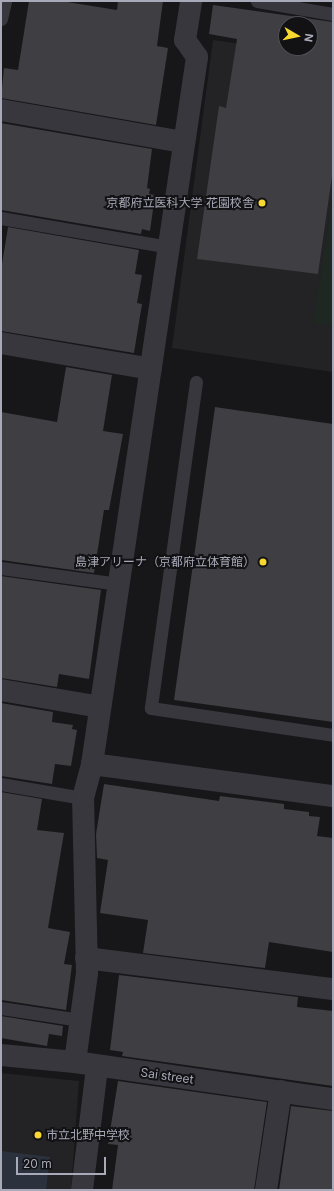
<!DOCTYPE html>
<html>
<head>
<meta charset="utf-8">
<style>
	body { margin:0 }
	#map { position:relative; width:334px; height:1191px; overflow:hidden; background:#171618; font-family:Inter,"Noto Sans JP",sans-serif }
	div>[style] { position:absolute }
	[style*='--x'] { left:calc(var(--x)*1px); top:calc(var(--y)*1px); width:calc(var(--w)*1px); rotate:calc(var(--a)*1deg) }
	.built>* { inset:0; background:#232225 }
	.green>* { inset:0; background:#1e2721 }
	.water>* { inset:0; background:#2c323d }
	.building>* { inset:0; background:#3e3e43 }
	.service>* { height:13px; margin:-6.5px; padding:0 6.5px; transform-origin:6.5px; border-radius:6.5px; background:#37373d }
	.minor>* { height:22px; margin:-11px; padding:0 11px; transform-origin:11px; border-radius:11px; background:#37373d }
	.dots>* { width:11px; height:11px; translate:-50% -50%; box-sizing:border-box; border:2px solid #121113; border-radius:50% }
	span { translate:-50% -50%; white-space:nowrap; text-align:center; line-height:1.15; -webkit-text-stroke:4px #121113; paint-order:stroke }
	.poi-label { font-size:12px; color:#a8aab9 }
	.right { translate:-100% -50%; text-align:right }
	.left { translate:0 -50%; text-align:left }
	.street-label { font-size:12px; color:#a8aab9 }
	.frame { position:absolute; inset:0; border:2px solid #a8aab9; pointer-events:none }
	.north { position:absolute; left:278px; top:16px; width:40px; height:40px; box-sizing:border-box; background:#121113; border:1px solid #4e4e55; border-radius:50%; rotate:99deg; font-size:11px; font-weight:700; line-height:16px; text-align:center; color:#a8aab9 }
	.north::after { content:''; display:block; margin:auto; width:14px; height:18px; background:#f7d830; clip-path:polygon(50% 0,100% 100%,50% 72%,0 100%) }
	.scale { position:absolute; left:16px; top:1157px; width:90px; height:18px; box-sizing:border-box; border:2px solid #a8aab9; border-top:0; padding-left:5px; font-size:12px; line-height:14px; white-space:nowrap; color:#a8aab9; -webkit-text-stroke:3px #121113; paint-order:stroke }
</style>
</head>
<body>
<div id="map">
	<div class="built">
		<div style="clip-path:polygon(213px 40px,333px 57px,333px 372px,172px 348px)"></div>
		<div style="clip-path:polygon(1px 1073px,79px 1081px,71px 1190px,1px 1190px)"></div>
	</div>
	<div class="green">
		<div style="clip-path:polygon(333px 193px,333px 326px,313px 323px)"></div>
	</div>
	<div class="water">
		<div style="clip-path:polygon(1px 1151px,50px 1157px,46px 1190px,1px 1190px)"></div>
	</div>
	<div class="building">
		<div style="clip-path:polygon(29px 1px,61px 1px,117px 10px,118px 1px,163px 1px,157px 46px,168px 48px,156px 125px,1px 98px,4px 68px,18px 70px)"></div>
		<div style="clip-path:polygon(evenodd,213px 5px,333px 22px,333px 169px,318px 274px,197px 259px,219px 106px,226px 108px,237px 39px,209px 34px,213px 5px,286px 24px,310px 24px,310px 48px,286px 48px,286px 24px)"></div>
		<div style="clip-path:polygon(1px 123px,152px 149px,147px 188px,150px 189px,149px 194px,155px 195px,150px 231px,142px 229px,141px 234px,1px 210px)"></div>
		<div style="clip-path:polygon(8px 227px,139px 250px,135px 274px,142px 275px,137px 303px,142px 304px,134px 353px,1px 331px,1px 270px)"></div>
		<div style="clip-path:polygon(66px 367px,112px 375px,103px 431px,123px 434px,109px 510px,104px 510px,94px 573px,1px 560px,1px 412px,57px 422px)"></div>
		<div style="clip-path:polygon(215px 407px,333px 424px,333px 722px,174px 700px)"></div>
		<div style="clip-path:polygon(1px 576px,101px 590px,89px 679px,59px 674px,57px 687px,1px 678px)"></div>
		<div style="clip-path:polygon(1px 703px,53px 712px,52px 722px,73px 725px,72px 729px,77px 730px,71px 766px,55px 764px,52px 784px,1px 776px)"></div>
		<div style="clip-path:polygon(104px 784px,219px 801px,220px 796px,284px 804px,284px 809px,309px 812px,309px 816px,320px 817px,317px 836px,333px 838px,333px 952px,269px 942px,265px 968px,143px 953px,148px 920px,100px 913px,108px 860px,97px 858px,96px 834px)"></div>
		<div style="clip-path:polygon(1px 792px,42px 799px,37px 830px,64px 833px,48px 928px,70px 932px,64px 964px,72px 965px,66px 1010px,1px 1000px)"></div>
		<div style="clip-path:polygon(119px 975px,298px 997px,297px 1007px,333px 1011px,333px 1086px,122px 1056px,123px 1052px,110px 1050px)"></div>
		<div style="clip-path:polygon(1px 1016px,63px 1026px,62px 1036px,49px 1034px,47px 1046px,1px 1038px)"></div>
		<div style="clip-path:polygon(118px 1081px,267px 1102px,254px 1190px,112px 1190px,118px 1145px,108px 1144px)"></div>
		<div style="clip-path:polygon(291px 1106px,333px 1111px,333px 1190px,279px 1190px)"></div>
	</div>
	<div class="service">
		<div style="--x:257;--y:1;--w:77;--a:9.7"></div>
		<div style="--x:1;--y:19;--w:18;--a:-77"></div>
		<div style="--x:1;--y:218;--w:170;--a:9.8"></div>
		<div style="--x:196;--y:382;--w:329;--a:97.9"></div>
		<div style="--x:151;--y:708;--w:184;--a:8.4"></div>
		<div style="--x:1;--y:568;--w:119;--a:7.7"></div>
		<div style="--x:1;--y:784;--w:83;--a:9.7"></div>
		<div style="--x:1;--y:1008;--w:80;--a:8.6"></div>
	</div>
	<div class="minor">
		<div style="--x:1;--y:110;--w:185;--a:10"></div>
		<div style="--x:1;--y:343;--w:152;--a:9.8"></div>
		<div style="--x:1;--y:690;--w:100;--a:9.7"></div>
		<div style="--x:92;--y:764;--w:243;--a:7.6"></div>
		<div style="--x:86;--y:958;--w:249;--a:7.2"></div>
		<div style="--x:1;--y:1055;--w:74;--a:5.4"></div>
		<div style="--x:75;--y:1062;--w:261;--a:8.2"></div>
		<div style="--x:75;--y:1062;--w:90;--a:-82.3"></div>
		<div style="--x:87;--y:973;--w:175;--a:-91.3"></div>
		<div style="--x:83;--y:798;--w:35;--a:-75"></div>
		<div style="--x:92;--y:764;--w:715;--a:-81.55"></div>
		<div style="--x:197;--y:57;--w:21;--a:-125"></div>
		<div style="--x:185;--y:40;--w:39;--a:-81"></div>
		<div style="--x:82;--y:1190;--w:124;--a:-83"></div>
		<div style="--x:266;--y:1190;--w:100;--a:-81.4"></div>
	</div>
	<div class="dots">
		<div style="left:262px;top:203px;background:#f7d830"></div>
		<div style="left:263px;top:562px;background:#f7d830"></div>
		<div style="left:38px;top:1135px;background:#f7d830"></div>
	</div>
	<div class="poi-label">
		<span class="right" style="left:254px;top:203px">京都府立医科大学 花園校舎</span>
		<span class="right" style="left:255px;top:562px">島津アリーナ（京都府立体育館）</span>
		<span class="left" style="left:46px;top:1135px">市立北野中学校</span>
	</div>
	<div class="street-label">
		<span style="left:167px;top:1076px;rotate:8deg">Sai street</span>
	</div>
	<div class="frame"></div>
	<div class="north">N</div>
	<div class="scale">20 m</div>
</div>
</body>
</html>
